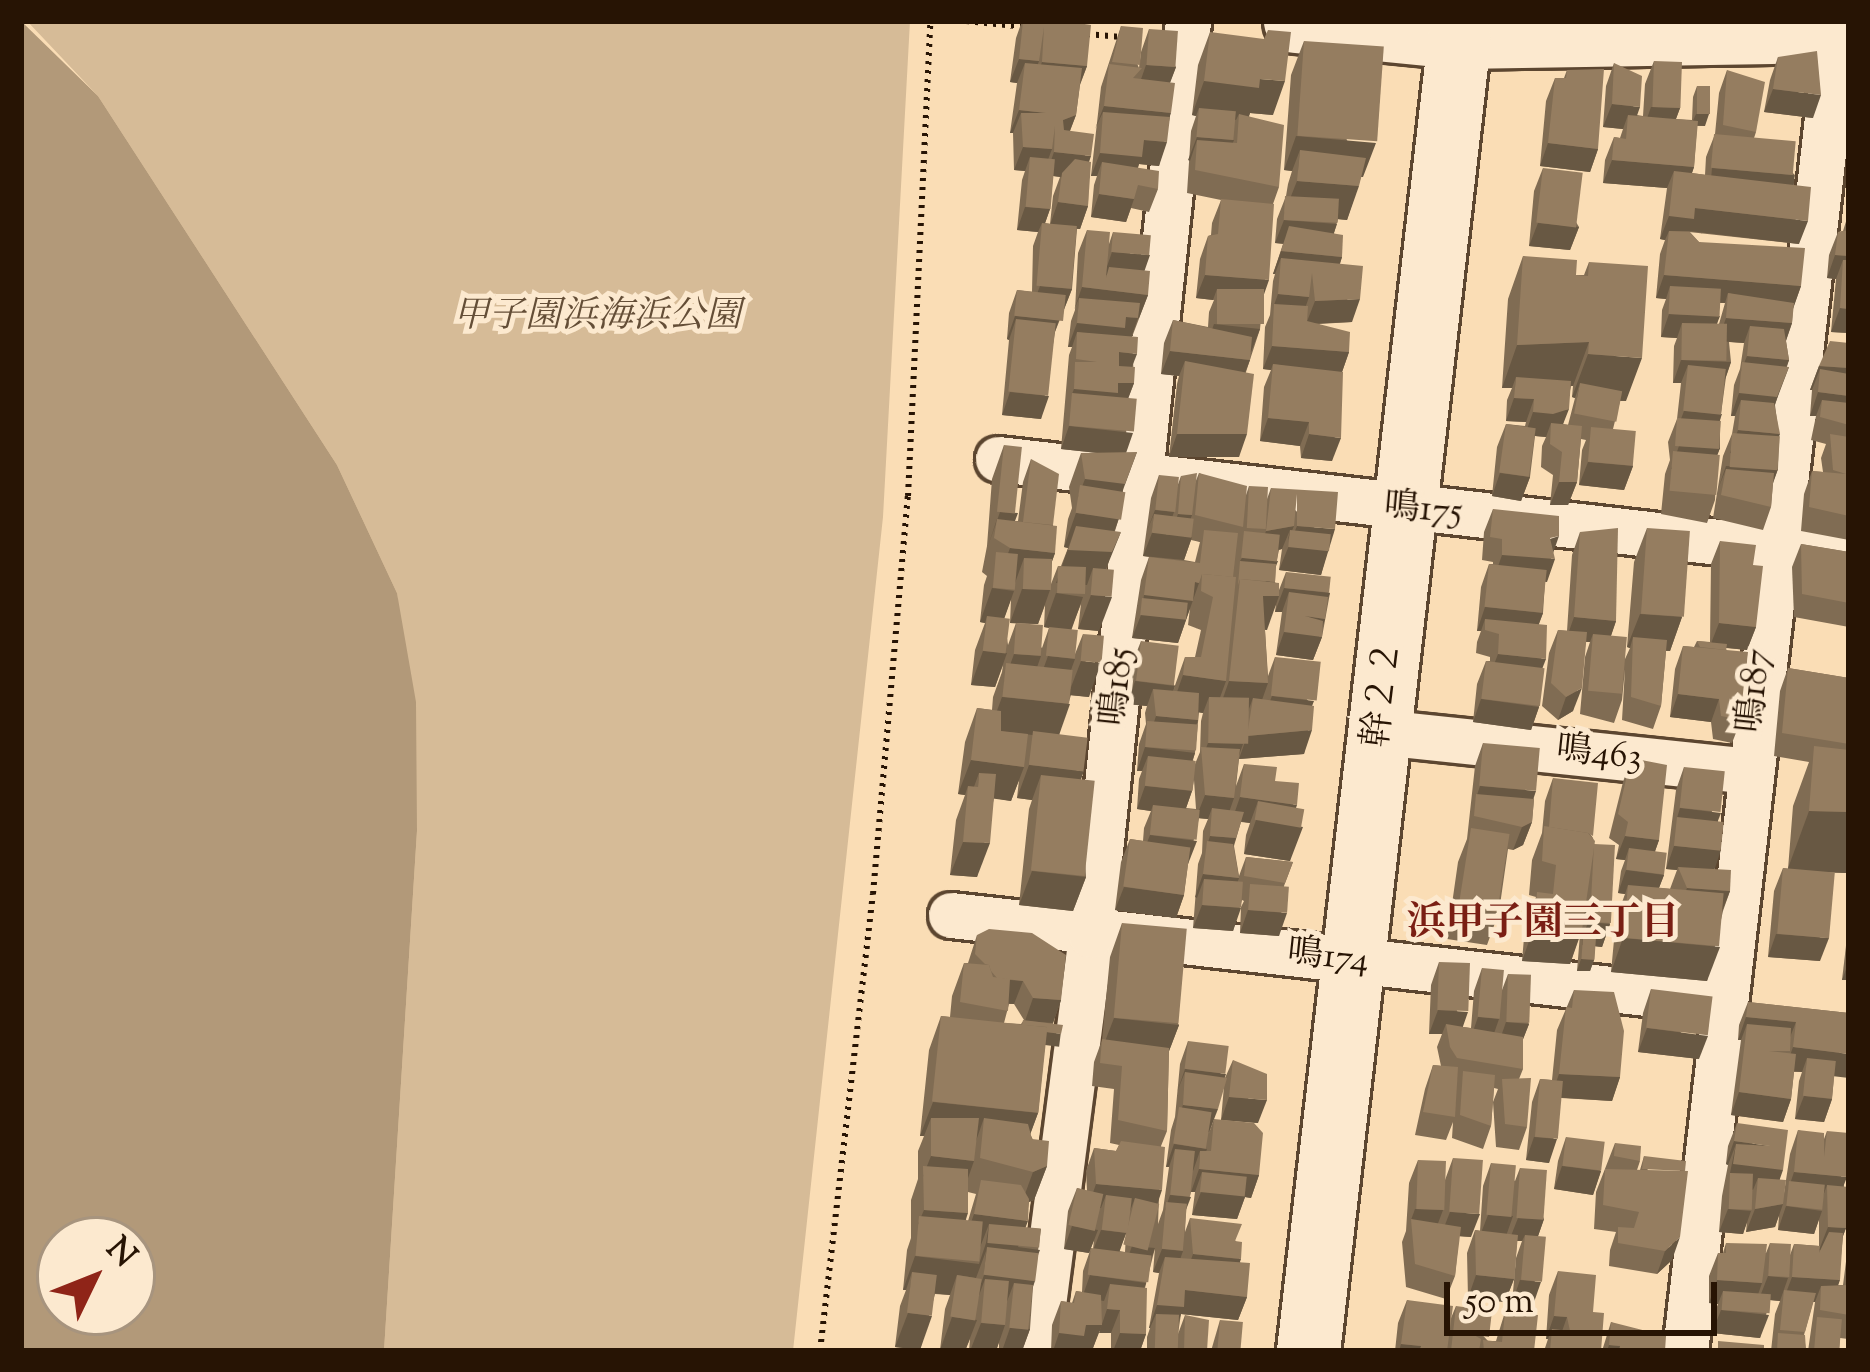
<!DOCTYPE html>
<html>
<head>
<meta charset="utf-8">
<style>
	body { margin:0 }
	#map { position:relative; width:1870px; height:1372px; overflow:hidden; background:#faddb5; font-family:"Sorts Mill Goudy","Noto Serif JP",serif }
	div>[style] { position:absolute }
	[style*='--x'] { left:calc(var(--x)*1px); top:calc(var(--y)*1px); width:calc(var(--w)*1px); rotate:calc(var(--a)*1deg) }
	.green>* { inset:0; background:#d6bb97 }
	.water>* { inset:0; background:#b29979 }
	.path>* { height:6px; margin-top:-3px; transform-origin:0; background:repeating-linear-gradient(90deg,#271404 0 3px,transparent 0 9px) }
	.roads { filter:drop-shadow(3px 0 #5c4630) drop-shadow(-3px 0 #5c4630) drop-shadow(0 3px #5c4630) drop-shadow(0 -3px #5c4630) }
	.street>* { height:45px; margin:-22.5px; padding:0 22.5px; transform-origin:22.5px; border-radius:22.5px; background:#fce9cf }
	.secondary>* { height:63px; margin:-31.5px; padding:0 31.5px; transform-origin:31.5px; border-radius:31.5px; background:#fce9cf }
	.wall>* { inset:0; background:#806c53 }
	.shaded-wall>* { inset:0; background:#685843; transform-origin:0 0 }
	.building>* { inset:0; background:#957d60; transform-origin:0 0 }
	span { translate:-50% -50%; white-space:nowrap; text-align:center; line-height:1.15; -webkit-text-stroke:10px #fce9cf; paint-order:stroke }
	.park-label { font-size:36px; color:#644e37; font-style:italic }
	.street-label { font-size:36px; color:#271404 }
	.neighbourhood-label { font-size:39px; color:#7a1f14; font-weight:700 }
	.frame { position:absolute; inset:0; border:24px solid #271404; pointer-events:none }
	.north { position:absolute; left:36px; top:1216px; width:120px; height:120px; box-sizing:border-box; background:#fce9cf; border:3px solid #a7947e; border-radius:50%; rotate:47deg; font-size:33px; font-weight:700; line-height:48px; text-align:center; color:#271404 }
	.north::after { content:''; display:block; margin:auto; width:42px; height:54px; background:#8f2418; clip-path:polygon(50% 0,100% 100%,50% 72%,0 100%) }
	.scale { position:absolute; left:1444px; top:1282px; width:273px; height:54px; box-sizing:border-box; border:6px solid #271404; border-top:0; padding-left:15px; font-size:36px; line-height:42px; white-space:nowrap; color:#271404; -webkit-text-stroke:9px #fce9cf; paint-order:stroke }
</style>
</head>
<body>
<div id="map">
	<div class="green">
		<div style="clip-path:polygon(27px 21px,910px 21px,883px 517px,793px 1351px,384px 1351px,417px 831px,397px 593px,337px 465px,98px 96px)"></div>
	</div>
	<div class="water">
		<div style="clip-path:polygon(evenodd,21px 21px,98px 96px,337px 465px,397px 593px,416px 702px,417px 831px,384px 1351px,21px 1351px,21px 21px,60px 1240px,132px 1240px,132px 1312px,60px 1312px,60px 1240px)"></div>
	</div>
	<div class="path">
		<div style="--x:966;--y:21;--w:60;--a:5.7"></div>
		<div style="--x:1087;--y:34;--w:34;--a:5"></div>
		<div style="--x:820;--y:1351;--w:460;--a:-83.4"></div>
		<div style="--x:873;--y:894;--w:400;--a:-85"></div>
		<div style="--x:908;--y:496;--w:476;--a:-87.3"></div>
	</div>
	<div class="roads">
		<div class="street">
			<div style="--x:998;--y:459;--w:857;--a:6.57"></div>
			<div style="--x:1380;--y:732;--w:370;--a:6"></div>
			<div style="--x:951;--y:915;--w:763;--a:6.4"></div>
			<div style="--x:1037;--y:1351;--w:419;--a:-82.6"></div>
			<div style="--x:1091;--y:935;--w:919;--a:-83.94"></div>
			<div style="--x:1685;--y:1351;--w:1328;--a:-83.43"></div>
		</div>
		<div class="secondary">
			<div style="--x:1295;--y:21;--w:165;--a:5.6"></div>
			<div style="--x:1459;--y:37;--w:390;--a:-0.9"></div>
			<div style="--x:1308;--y:1351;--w:1323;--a:-83.44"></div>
		</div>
	</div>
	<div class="wall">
		<div style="clip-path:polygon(evenodd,1022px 21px,1065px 21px,1087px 66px,1080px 85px,1076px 115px,1070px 131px,1089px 162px,1088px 206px,1080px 229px,1077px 229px,1072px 289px,1055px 332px,1041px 419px,1002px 415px,1009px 340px,1007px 339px,1009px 313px,1017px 290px,1032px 292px,1033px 246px,1038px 232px,1017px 230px,1022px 180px,1025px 171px,1014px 170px,1013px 133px,1010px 133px,1017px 83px,1010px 82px,1016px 38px,1022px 21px,1053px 176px,1060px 177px,1053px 196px,1050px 224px,1045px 223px,1050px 209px,1053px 176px)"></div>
		<div style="clip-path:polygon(1121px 26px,1139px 68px,1141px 52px,1149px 29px,1176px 67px,1170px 82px,1170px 117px,1159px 166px,1139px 164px,1138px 168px,1158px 189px,1149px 212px,1131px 208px,1126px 222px,1091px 217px,1094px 185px,1097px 176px,1091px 176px,1101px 87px)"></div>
		<div style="clip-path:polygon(1210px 32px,1273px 115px,1250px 113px,1249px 116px,1279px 187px,1273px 204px,1260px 329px,1246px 372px,1239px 457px,1169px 457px,1177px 384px,1179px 376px,1161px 374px,1164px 343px,1173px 320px,1208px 327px,1209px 312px,1214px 300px,1196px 298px,1200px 259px,1208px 236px,1211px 235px,1212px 223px,1221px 200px,1187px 193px,1191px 131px,1196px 116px,1192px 115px,1198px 65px)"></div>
		<div style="clip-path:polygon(1304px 41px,1363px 177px,1361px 177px,1347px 220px,1338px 219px,1334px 233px,1342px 257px,1340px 264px,1352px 322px,1319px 324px,1349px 352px,1342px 372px,1332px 461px,1301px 458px,1300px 446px,1260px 441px,1264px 387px,1271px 370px,1263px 369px,1265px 327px,1270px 315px,1273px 281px,1275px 274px,1273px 274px,1283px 244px,1275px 243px,1277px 219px,1286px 196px,1288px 184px,1292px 171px,1284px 170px,1291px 75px)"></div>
		<div style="clip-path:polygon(1778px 57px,1813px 118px,1764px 112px,1770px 80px)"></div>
		<div style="clip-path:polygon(evenodd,1654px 61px,1680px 108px,1676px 119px,1692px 120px,1693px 97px,1697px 86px,1705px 126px,1697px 126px,1694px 167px,1692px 173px,1705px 175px,1706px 157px,1715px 134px,1719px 93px,1727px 70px,1756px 132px,1754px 138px,1795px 175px,1791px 185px,1799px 244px,1689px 232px,1699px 242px,1801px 286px,1793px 308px,1792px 323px,1786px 341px,1789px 360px,1775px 405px,1779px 436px,1778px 469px,1773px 482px,1771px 507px,1763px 530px,1713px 518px,1723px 456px,1732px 434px,1735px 416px,1731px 416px,1734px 385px,1740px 369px,1744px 343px,1729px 342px,1731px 362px,1726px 377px,1720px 421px,1720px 448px,1717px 455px,1715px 500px,1707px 523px,1661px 514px,1665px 474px,1670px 460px,1668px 442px,1677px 419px,1681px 383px,1673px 383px,1674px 346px,1677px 338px,1661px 337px,1662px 310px,1666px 299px,1656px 298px,1660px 254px,1665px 240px,1660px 239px,1667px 188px,1603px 183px,1605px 160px,1614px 137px,1620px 138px,1623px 129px,1603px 127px,1606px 86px,1614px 63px,1637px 115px,1643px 116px,1645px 84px,1654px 61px,1720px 303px,1725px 303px,1719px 324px,1717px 324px,1720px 303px)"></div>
		<div style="clip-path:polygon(1567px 70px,1598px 149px,1590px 172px,1540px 166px,1546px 101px,1555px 78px,1564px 78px)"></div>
		<div style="clip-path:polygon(1543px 168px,1579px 227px,1570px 250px,1529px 246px,1534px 191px)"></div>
		<div style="clip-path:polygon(1849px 212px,1849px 333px,1831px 332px,1836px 279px,1827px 278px,1829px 255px,1838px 232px,1843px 231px)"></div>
		<div style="clip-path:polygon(evenodd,1087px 230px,1109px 244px,1113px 232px,1144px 271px,1148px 295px,1132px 337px,1134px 383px,1128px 399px,1123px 491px,1119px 518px,1115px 531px,1107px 569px,1099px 631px,1078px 629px,1081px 604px,1071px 629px,1075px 654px,1083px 634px,1089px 697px,1071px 695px,1059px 734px,1081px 780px,1086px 877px,1073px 911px,1019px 905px,1029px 809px,1032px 800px,1017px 798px,1019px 780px,1011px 801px,994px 798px,977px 877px,950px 875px,956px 820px,965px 795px,958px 794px,965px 742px,977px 708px,992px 710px,993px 697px,1002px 672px,1003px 665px,995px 687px,971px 685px,975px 650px,985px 623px,980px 622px,984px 585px,987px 576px,982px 572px,987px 546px,992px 479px,1004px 445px,1015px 521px,1018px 521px,1023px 482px,1031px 459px,1053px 525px,1055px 553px,1052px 561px,1051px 584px,1058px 566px,1061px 566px,1068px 548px,1064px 547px,1068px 519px,1072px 508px,1069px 487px,1081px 453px,1098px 453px,1061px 449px,1069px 355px,1072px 347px,1068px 347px,1071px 321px,1075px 310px,1078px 253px,1087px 230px,1011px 599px,1010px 623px,1038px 624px,1045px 605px,1044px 627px,1049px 628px,1042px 648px,1016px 623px,1008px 645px,1004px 618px,1011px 599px)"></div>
		<div style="clip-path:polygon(evenodd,1523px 256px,1576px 275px,1584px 275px,1589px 262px,1626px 401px,1620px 401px,1613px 429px,1633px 466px,1624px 490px,1579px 485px,1582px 450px,1586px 440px,1581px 439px,1577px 482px,1568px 505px,1550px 505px,1553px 475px,1541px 467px,1542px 446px,1546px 437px,1535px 436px,1530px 477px,1521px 501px,1492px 496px,1497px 447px,1506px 424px,1525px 426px,1526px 422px,1506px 421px,1507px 400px,1512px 388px,1502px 388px,1508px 299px,1523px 256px,1571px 386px,1573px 386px,1572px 397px,1575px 398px,1568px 425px,1563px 424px,1571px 386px)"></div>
		<div style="clip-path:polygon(1849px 343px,1849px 540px,1801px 531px,1804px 494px,1812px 471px,1823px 472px,1821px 458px,1826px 444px,1811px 440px,1816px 416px,1810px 416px,1812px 390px,1810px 390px,1819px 366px)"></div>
		<div style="clip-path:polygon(evenodd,1199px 473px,1246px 495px,1249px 486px,1267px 499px,1271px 488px,1330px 542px,1321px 575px,1279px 570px,1282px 549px,1279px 550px,1276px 564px,1275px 582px,1279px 590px,1286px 572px,1330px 593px,1322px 637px,1313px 660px,1276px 655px,1282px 612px,1275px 612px,1276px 604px,1265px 630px,1268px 676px,1275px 657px,1312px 706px,1304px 754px,1239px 759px,1236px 786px,1244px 764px,1275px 781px,1296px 808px,1290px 861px,1244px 854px,1246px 835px,1250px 823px,1241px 822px,1234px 846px,1239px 876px,1246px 857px,1293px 862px,1284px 886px,1279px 936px,1240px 933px,1241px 907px,1244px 901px,1242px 900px,1233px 931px,1193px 928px,1198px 864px,1202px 853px,1203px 831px,1208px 819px,1199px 818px,1188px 864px,1184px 895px,1176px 918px,1115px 910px,1121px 862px,1130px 839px,1143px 841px,1144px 828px,1151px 811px,1137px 809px,1139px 779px,1142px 771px,1137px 771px,1139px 744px,1146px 724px,1145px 713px,1147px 706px,1127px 704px,1132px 664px,1141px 641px,1175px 686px,1173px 691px,1185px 657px,1195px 657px,1201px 630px,1188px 625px,1190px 608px,1178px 643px,1132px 638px,1141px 580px,1149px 557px,1143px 556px,1151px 498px,1159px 475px,1177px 487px,1181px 476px,1195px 483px,1199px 473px,1191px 540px,1200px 542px,1195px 562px,1184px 560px,1191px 540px,1199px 473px,1199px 712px,1203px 713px,1201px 721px,1200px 752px,1195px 764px,1193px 760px,1195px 753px,1199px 712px,1199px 473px,1194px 780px,1196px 809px,1186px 808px,1192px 791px,1194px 780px)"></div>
		<div style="clip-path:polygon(1493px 509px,1553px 551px,1545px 582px,1543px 613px,1539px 624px,1542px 668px,1539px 707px,1531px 730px,1473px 722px,1477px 684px,1486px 661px,1490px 661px,1490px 657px,1476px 653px,1477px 642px,1481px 631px,1477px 631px,1481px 587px,1489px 564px,1493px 564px,1493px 562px,1482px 560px,1484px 532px)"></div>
		<div style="clip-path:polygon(1647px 528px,1682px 617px,1670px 651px,1666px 651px,1661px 706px,1653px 729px,1622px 720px,1625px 669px,1622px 700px,1614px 723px,1580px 714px,1585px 657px,1590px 642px,1586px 642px,1573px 711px,1558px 720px,1542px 706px,1549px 653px,1558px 630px,1567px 631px,1572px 555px,1580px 532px,1616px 621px,1611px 636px,1625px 659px,1630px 648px,1627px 647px,1634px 562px)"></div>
		<div style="clip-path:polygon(1720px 541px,1753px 565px,1756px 627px,1747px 650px,1726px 648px,1741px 720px,1732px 743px,1713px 739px,1711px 722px,1670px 717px,1675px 669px,1683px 646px,1694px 647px,1697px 641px,1710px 642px,1711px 564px)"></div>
		<div style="clip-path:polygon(1801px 544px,1849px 552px,1849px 627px,1794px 617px,1792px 567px)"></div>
		<div style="clip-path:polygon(1788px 668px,1849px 678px,1849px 866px,1847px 873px,1819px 872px,1820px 961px,1768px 957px,1774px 891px,1783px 868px,1788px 869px,1793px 806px,1809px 762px,1774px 756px,1780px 691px)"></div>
		<div style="clip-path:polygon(1483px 743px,1534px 799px,1532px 822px,1523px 845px,1513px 850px,1508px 849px,1499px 912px,1487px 945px,1447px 939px,1458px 862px,1467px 839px,1475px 766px)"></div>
		<div style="clip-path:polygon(1631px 758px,1659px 840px,1655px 851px,1664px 875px,1659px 888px,1670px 889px,1677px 870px,1666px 869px,1676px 790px,1684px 767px,1718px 821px,1714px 869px,1730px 891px,1723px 911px,1707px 981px,1611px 972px,1616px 919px,1625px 894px,1618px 893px,1621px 871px,1625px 860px,1616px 859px,1619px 845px,1609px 838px,1623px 782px)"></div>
		<div style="clip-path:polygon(1553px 778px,1593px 838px,1610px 924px,1602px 947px,1595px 946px,1594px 960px,1590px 971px,1577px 971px,1580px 934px,1570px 964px,1522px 961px,1525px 926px,1536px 897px,1529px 895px,1532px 860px,1542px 833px,1545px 801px)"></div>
		<div style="clip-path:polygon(1849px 920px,1849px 980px,1842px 980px)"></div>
		<div style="clip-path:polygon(evenodd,1122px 923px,1179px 1025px,1169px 1051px,1167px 1131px,1161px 1146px,1158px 1224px,1163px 1210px,1169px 1167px,1166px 1167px,1171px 1130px,1175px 1117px,1180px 1064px,1188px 1041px,1225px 1078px,1233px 1060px,1258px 1123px,1221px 1120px,1224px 1086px,1209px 1133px,1214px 1119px,1259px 1175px,1251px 1198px,1245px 1197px,1237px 1219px,1192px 1215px,1195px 1192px,1191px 1192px,1186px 1209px,1185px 1232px,1190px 1218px,1236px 1241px,1247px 1297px,1238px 1320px,1181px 1314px,1178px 1334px,1185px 1315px,1207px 1351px,1147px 1351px,1147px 1337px,1150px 1328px,1149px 1328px,1159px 1273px,1153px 1272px,1155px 1248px,1145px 1288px,1146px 1334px,1140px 1351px,1111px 1351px,1111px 1333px,1099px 1331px,1093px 1348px,1080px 1348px,1079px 1351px,1051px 1351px,1052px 1325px,1061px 1301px,1072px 1303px,1076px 1291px,1082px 1292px,1083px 1271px,1091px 1248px,1093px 1249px,1094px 1240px,1089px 1253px,1064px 1249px,1068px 1211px,1077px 1188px,1087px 1191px,1086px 1171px,1094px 1148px,1116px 1151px,1119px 1145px,1110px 1143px,1114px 1089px,1092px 1086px,1094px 1062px,1102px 1040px,1110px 957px,1122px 923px,1126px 1234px,1125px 1252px,1119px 1251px,1126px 1234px)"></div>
		<div style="clip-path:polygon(evenodd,977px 935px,1061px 1000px,1053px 1023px,1057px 1046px,1045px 1044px,1038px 1113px,1030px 1134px,1047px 1166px,1034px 1200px,1029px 1202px,1025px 1228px,1041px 1229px,1033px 1287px,1030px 1329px,1022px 1351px,999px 1351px,999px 1342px,996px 1351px,969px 1351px,970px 1339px,965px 1351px,940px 1350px,945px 1309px,950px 1295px,935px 1294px,920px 1350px,895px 1347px,900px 1306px,906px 1290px,903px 1290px,907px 1250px,911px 1238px,911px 1200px,918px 1179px,918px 1151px,924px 1136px,920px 1136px,929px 1050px,941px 1016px,950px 1017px,952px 996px,964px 963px,968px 963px,977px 935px,1009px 1004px,1014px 1004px,1024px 1020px,1021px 1024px,1004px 1023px,1009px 1004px,977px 935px,968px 1192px,976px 1194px,968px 1221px,966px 1221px,968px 1192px)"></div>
		<div style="clip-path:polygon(1439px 962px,1463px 1027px,1471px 1028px,1474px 991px,1482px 968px,1502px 990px,1508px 974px,1529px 1024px,1523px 1039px,1523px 1069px,1519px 1079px,1527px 1127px,1519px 1150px,1496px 1147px,1493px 1102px,1498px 1089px,1494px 1088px,1491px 1126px,1483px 1149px,1452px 1138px,1453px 1122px,1446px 1140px,1415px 1135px,1425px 1089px,1433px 1065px,1441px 1066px,1437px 1047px,1442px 1034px,1429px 1034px,1431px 985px)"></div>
		<div style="clip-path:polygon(1651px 989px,1699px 1059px,1638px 1052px,1643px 1013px)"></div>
		<div style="clip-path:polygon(1574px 990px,1620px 1077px,1612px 1101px,1561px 1098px,1549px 1163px,1526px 1160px,1532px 1102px,1540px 1079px,1552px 1080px,1557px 1030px)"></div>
		<div style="clip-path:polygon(1748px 1002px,1849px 1013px,1834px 1076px,1832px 1099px,1824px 1122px,1795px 1119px,1799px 1081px,1802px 1072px,1794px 1072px,1791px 1099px,1783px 1122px,1731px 1115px,1741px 1040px,1738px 1040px,1739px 1025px)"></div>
		<div style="clip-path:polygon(1737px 1123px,1780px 1180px,1784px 1193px,1790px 1154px,1798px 1130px,1824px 1139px,1827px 1131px,1844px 1186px,1846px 1228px,1843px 1236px,1838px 1285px,1843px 1285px,1849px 1238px,1849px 1336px,1848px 1339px,1840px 1338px,1839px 1351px,1808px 1351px,1815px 1302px,1813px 1302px,1804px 1335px,1806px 1351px,1771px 1351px,1775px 1314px,1780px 1301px,1770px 1300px,1760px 1338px,1712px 1333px,1714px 1314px,1718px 1304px,1709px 1303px,1709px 1276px,1718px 1253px,1723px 1253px,1726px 1243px,1766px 1253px,1770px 1243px,1790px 1255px,1794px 1244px,1819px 1246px,1819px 1219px,1814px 1234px,1778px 1230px,1779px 1215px,1775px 1227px,1746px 1232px,1747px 1221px,1743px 1234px,1719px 1232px,1722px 1196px,1728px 1165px,1726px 1164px,1728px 1146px)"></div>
		<div style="clip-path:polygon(1566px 1137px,1601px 1171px,1593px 1195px,1554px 1189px,1558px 1161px)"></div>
		<div style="clip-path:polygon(1615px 1143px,1640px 1161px,1637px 1170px,1640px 1170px,1644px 1156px,1672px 1260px,1657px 1274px,1609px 1266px,1610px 1250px,1616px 1232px,1594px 1229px,1596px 1192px)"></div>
		<div style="clip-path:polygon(1453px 1158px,1471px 1237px,1459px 1236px,1455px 1276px,1446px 1299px,1406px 1287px,1402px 1242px,1406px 1231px,1409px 1183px,1418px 1160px,1445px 1180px)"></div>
		<div style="clip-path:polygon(1491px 1163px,1515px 1181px,1520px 1168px,1544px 1219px,1538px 1236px,1533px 1305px,1512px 1303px,1516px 1258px,1522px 1241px,1517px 1241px,1514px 1279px,1505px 1302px,1468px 1298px,1467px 1253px,1475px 1230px,1480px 1231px,1483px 1186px)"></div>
		<div style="clip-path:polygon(1558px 1271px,1593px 1312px,1601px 1351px,1544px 1351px,1548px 1339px,1546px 1339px,1549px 1295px)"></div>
		<div style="clip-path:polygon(1407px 1300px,1451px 1318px,1456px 1306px,1488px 1341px,1496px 1341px,1505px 1312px,1534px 1351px,1395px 1351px,1398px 1323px)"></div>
		<div style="clip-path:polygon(1220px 1320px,1240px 1351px,1211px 1351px)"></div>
		<div style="clip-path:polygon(1611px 1322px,1665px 1351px,1602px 1351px)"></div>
	</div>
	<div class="shaded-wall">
		<div style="clip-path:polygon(1019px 59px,1039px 61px,1031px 84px,1025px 63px,1017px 83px,1010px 82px)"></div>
		<div style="clip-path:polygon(1042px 62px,1087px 66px,1078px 89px,1034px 85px)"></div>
		<div style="clip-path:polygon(1146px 65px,1176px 67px,1167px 91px,1138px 88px)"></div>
		<div style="clip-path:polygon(1260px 79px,1285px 81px,1273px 115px,1250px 113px,1247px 122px,1239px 114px,1236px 120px,1199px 108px,1196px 116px,1192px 115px,1204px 81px)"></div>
		<div style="clip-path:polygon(1773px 89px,1821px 95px,1813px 118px,1764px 112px)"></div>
		<div style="clip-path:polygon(1612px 104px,1640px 107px,1632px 130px,1628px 115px,1623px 129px,1603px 127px)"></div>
		<div style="clip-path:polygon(1104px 106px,1171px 113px,1163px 136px,1103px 112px,1095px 129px)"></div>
		<div style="clip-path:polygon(1651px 107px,1680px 108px,1671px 132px,1643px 130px)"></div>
		<div style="clip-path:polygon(1019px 110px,1046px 113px,1021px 113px,1013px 133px,1010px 133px)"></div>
		<div style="clip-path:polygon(1696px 114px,1709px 114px,1705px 126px,1691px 125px)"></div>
		<div style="clip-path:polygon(1076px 115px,1067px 138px,1055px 143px,1063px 120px)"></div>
		<div style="clip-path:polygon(1296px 136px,1376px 143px,1363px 177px,1298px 171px,1300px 150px,1292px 171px,1284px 170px)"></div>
		<div style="clip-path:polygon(1197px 137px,1234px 140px,1225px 164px,1197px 140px,1190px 161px,1188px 160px)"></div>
		<div style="clip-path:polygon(1144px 140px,1167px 142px,1159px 166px,1139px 164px,1133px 180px,1102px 162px,1097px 176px,1091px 176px,1100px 153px)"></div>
		<div style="clip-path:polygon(1548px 143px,1598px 149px,1590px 172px,1540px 166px)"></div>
		<div style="clip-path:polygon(1023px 147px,1052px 149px,1043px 173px,1030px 157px,1025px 171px,1014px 170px)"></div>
		<div style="clip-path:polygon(1054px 152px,1091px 156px,1083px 180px,1046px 175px)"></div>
		<div style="clip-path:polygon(1612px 160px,1694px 167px,1686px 190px,1674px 171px,1667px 188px,1603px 183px)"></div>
		<div style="left:1712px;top:168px;width:83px;height:24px;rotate:5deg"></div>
		<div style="clip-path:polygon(1297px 181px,1359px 186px,1347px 220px,1284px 214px)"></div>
		<div style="clip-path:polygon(1099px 194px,1134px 199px,1126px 222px,1091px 217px)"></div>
		<div style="clip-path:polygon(1058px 202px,1088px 206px,1080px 229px,1050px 225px)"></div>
		<div style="clip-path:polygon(1025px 207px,1050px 209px,1042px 232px,1042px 223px,1038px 232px,1017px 230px)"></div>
		<div style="clip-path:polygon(1695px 208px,1808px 221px,1799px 244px,1689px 231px,1669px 231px,1665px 240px,1660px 239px,1669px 216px)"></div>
		<div style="clip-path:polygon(1284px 220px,1337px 224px,1329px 247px,1275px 243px)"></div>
		<div style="clip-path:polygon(1538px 223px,1579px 227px,1570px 250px,1529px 246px)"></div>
		<div style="clip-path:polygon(1281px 251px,1342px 257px,1334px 280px,1281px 258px,1275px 274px,1273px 274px)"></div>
		<div style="clip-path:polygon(1112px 252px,1150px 255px,1142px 278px,1104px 275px)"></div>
		<div style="clip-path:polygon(1835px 255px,1849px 256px,1849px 281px,1843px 260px,1836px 279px,1827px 278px)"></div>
		<div style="clip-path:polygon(1205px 275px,1269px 280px,1261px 303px,1217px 289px,1213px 300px,1196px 298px)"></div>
		<div style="clip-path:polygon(1664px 275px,1801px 286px,1793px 309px,1728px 293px,1725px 303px,1670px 299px,1670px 286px,1666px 299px,1656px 298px)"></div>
		<div style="clip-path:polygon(1040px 286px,1072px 289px,1063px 312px,1031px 310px)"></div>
		<div style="clip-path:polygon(1082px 287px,1148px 295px,1139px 318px,1078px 310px,1079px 298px,1074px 310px)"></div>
		<div style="clip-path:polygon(1278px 294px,1309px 297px,1301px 320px,1274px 305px)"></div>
		<div style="clip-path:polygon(1360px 299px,1352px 322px,1306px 324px,1315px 301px)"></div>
		<div style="clip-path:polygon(1840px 308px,1849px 309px,1849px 333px,1831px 332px)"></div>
		<div style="clip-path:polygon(1669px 314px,1720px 316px,1711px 339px,1682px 323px,1677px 338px,1661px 337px)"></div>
		<div style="clip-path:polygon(1015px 316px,1059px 320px,1051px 343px,1016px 319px,1009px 340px,1007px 339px)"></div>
		<div style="clip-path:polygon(1126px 317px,1138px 318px,1130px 341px,1077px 332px,1072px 347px,1068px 347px,1077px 323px)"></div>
		<div style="clip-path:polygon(1726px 318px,1792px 323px,1784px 346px,1750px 326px,1744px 343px,1718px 341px)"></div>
		<div style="clip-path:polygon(1214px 324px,1260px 329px,1251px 352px,1206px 347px)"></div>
		<div style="clip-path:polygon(1589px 342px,1573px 386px,1515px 388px,1516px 377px,1512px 388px,1502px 388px,1517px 345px)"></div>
		<div style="clip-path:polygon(1272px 346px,1349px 352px,1341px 375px,1273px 364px,1271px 370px,1263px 369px)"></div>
		<div style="clip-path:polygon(1170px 351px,1250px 360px,1241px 383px,1185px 361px,1179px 376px,1161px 374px)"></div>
		<div style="clip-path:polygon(1119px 352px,1137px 354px,1128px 377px,1111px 375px)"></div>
		<div style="clip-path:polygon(1588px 354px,1642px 358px,1626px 401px,1577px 398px,1580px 383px,1575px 398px,1572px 397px)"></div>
		<div style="clip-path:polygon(1747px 356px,1789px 360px,1780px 383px,1741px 371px)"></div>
		<div style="clip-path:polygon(1681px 360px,1731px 362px,1723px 385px,1688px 365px,1681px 383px,1673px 383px)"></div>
		<div style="clip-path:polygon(1819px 366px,1849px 368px,1849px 392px,1820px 369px,1812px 390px,1810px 390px)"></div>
		<div style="clip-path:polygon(1789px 367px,1769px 420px,1741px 400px,1735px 416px,1731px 416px,1739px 393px)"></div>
		<div style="clip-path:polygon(1118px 383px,1134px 383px,1125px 406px,1072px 394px,1074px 389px)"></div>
		<div style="clip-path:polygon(1010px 392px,1049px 396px,1041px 419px,1002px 415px)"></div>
		<div style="clip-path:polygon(1818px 392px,1849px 396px,1849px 420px,1822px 400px,1816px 416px,1810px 416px)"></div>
		<div style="clip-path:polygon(1514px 398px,1534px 399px,1526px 422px,1506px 421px)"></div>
		<div style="clip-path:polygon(1569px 409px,1560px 432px,1551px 423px,1546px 437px,1525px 435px,1533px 412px)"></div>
		<div style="clip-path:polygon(1684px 411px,1722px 414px,1714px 437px,1678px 427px)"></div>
		<div style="clip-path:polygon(1268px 418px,1309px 422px,1300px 446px,1260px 441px)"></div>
		<div style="clip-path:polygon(1069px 426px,1133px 433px,1125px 456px,1061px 449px)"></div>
		<div style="clip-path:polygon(1738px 430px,1780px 434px,1771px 457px,1730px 453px)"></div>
		<div style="clip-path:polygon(1177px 434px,1247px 434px,1239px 457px,1169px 457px)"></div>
		<div style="clip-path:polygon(1309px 434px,1341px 438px,1332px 461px,1301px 458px)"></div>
		<div style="clip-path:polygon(1679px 446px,1720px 448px,1711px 472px,1671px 469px)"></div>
		<div style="clip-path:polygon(1137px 452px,1113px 517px,1078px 497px,1085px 479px)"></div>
		<div style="clip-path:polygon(1588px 462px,1633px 466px,1624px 490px,1579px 485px)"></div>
		<div style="clip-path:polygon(1726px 466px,1778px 469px,1770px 492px,1726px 469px,1718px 489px)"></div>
		<div style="clip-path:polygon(1500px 473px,1530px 477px,1521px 501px,1492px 496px)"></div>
		<div style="clip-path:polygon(1559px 482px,1577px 482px,1568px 505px,1550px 505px)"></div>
		<div style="clip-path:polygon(1155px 510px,1174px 512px,1166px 535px,1170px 535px,1178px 514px,1192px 515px,1184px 537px,1192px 537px,1184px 560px,1143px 556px,1152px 533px,1154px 514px,1146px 533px)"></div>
		<div style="clip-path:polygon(1000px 512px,1018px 513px,1006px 545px,997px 519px,988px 546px)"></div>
		<div style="clip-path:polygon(1076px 513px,1119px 518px,1107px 552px,1121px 532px,1099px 586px,1093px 568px,1087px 585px,1056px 583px,1076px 526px,1068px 548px,1064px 547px)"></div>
		<div style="clip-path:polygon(1294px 526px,1288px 540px,1290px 530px,1282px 549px,1258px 554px,1266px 531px)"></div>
		<div style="clip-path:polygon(1297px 526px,1335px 529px,1321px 575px,1279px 570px)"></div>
		<div style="clip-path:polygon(1559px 536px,1551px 559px,1555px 559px,1547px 582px,1494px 578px,1502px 555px)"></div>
		<div style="clip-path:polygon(1010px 548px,1055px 553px,1043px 587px,1024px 558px,1015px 583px,998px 581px)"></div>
		<div style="clip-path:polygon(1242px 558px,1278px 561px,1269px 584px,1240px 561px)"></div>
		<div style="clip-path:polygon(1195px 582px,1199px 583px,1178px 643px,1132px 638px,1141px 615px,1144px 595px)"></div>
		<div style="clip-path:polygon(1239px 587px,1279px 596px,1267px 630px,1251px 629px)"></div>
		<div style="clip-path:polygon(992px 588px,1014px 591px,1002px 625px,987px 616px,985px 623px,980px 622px)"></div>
		<div style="clip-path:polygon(1284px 588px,1330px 593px,1321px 616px,1289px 592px,1282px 612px,1275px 612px)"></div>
		<div style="clip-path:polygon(1022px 589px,1050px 590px,1038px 624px,1010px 623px)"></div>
		<div style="clip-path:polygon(1056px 593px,1083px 597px,1071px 631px,1044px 627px)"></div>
		<div style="clip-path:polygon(1091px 595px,1112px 597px,1099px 631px,1078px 629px)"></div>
		<div style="clip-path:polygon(1485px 607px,1543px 613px,1534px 636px,1485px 619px,1481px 631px,1477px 631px)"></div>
		<div style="clip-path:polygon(1640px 614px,1682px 617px,1670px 651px,1633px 648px,1633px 637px,1630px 648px,1627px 647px)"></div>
		<div style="clip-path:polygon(1305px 616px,1325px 619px,1319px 637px,1322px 637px,1313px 660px,1276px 655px,1284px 632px)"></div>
		<div style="clip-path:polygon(1574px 617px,1616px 621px,1608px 644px,1593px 634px,1590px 642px,1566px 640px)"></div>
		<div style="clip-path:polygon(1719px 623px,1756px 627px,1747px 650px,1710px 646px)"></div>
		<div style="clip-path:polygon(983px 651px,1007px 653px,995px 687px,971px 685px)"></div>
		<div style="clip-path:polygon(1014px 654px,1041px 656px,1029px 690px,1004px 682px)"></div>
		<div style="clip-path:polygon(1498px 654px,1546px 659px,1537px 682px,1489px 678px)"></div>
		<div style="clip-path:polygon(1048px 656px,1075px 659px,1063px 692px,1036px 689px)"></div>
		<div style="clip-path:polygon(1081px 661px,1101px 663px,1089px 697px,1068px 695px)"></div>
		<div style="clip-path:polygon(1183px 675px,1226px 681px,1214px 714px,1209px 697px,1203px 713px,1171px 709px)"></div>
		<div style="clip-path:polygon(1135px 681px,1175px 686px,1166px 709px,1153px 689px,1147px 706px,1127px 704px)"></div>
		<div style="clip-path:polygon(1229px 681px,1268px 683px,1256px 717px,1253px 698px,1246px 717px,1217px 715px)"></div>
		<div style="clip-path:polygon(1582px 688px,1573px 711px,1558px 720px,1566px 697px)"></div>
		<div style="clip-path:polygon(1678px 694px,1719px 699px,1711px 722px,1670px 717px)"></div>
		<div style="clip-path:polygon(1272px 696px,1314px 701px,1305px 724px,1263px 719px)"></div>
		<div style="clip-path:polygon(1002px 697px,1070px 704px,1058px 738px,990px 730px)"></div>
		<div style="clip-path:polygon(1481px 699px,1539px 707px,1531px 730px,1473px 722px)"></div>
		<div style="clip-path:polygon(1156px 716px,1198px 720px,1190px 743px,1148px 740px)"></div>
		<div style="clip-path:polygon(1312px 730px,1304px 754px,1239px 759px,1247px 736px)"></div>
		<div style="clip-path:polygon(1208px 743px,1243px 744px,1235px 767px,1202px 759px)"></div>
		<div style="clip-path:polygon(1145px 747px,1195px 753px,1187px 776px,1148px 756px,1142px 771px,1137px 771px)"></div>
		<div style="clip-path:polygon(971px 760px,1024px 767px,1011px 801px,975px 796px,978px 787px,979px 773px,971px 795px,968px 786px,965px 795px,958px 794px)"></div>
		<div style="clip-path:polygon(1029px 765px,1084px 771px,1072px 805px,1041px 775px,1032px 800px,1017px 798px)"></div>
		<div style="clip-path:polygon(1145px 786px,1192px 791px,1184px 814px,1153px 805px,1151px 811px,1137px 809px)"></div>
		<div style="clip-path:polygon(1480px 786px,1536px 791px,1528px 815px,1476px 798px)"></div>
		<div style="clip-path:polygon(1205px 795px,1234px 798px,1226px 821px,1212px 808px,1208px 819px,1196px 818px)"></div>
		<div style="clip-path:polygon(1240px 797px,1297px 805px,1290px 825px,1303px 827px,1290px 861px,1244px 854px,1256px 820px,1258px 801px,1250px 823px,1232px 820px)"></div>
		<div style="clip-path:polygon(1680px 808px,1721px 813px,1712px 836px,1677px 818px)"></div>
		<div style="clip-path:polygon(1809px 811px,1849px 812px,1849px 866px,1847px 873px,1787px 871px)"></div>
		<div style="clip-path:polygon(1532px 822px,1523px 845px,1513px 850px,1522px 827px)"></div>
		<div style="clip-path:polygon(1150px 835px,1197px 841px,1188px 864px,1141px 858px)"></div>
		<div style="clip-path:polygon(1210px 836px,1236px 838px,1228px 861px,1206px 849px)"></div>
		<div style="clip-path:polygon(1625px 836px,1659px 840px,1651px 863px,1629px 848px,1625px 860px,1616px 859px)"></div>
		<div style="clip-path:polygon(963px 842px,990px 843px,977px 877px,950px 875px)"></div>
		<div style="clip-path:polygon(1674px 846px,1721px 850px,1713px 874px,1678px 867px,1677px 870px,1666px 869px)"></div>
		<div style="clip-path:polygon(1626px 870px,1664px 875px,1655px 898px,1628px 885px,1625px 894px,1618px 893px)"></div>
		<div style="clip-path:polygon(1032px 871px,1086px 877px,1073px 911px,1019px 905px)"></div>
		<div style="clip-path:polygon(1203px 874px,1239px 878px,1231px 901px,1204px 879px,1197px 898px,1195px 897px)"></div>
		<div style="clip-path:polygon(1124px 887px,1184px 895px,1176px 918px,1115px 910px)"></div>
		<div style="clip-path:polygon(1687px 888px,1730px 891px,1721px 914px,1679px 911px)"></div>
		<div style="clip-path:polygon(1202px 905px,1241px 908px,1233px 931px,1193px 928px)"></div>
		<div style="clip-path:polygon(1248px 910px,1287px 913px,1279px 936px,1240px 933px)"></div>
		<div style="clip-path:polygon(1588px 922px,1610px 924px,1602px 947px,1582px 945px,1583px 937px)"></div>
		<div style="clip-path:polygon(1534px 927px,1582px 930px,1570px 964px,1522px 961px)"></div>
		<div style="clip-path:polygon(1776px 934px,1829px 938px,1820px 961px,1768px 957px)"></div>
		<div style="clip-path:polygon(1623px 938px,1720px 947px,1707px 981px,1611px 972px)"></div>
		<div style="clip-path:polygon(1581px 959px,1594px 960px,1590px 971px,1577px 971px)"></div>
		<div style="clip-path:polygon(1849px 961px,1849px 980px,1842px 980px)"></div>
		<div style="clip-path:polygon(998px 979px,1023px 981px,1014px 1004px,990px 1002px)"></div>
		<div style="clip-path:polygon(1033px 998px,1061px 1000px,1053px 1023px,1025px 1021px)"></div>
		<div style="clip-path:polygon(1438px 1010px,1468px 1012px,1460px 1035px,1446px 1024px,1442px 1034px,1429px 1034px)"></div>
		<div style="clip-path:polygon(1478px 1017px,1499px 1019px,1491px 1042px,1470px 1040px)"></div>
		<div style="clip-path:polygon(1746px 1017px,1796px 1022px,1787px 1045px,1747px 1024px,1741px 1040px,1738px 1040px)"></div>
		<div style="clip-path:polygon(1114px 1018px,1179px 1025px,1166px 1059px,1101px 1052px)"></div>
		<div style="clip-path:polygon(1506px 1022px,1529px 1024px,1520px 1047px,1498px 1045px)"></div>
		<div style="clip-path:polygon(1647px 1028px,1708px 1036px,1699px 1059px,1638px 1052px)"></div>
		<div style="left:1022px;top:1029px;width:39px;height:13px;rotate:7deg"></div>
		<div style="clip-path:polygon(1793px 1047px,1849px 1054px,1849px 1078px,1806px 1073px,1807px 1058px,1802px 1072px,1785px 1070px)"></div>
		<div style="clip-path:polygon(1185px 1069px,1226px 1074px,1218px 1097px,1185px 1072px,1177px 1092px)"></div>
		<div style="clip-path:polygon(1559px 1074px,1620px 1077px,1612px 1101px,1551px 1097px)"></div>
		<div style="clip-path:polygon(1739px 1092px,1791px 1099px,1783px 1122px,1731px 1115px)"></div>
		<div style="clip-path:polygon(1804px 1096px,1832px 1099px,1824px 1122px,1795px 1119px)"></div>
		<div style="clip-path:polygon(1229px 1097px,1267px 1100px,1258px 1123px,1221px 1120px)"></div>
		<div style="clip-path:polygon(933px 1102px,1038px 1113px,1026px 1146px,984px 1118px,976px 1141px,931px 1118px,924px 1136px,920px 1136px)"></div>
		<div style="clip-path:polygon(1183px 1105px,1218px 1109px,1209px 1132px,1177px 1121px)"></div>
		<div style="clip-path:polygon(1534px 1137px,1557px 1139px,1549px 1163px,1526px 1160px)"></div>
		<div style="clip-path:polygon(1734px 1141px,1770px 1146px,1783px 1170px,1775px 1193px,1758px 1178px,1753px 1190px,1730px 1173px,1736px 1144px,1728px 1165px,1726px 1164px)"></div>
		<div style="clip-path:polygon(1174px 1144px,1207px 1149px,1200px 1169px,1259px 1175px,1251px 1198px,1245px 1197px,1237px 1219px,1192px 1215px,1201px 1192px,1202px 1172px,1195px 1192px,1191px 1192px,1199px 1169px,1200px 1151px,1193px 1171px,1175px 1149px,1169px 1167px,1166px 1167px)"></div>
		<div style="clip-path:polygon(931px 1156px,974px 1161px,962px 1195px,923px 1176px)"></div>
		<div style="clip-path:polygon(1047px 1166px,1034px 1200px,1021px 1205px,1033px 1172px)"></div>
		<div style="clip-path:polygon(1562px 1166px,1601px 1171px,1593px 1195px,1554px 1189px)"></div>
		<div style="clip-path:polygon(1794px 1172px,1847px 1177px,1838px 1200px,1827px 1185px,1822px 1199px,1788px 1190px)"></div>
		<div style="clip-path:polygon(1096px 1184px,1162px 1190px,1154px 1214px,1135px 1198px,1130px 1211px,1106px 1195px,1101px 1208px,1088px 1207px)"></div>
		<div style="clip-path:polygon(1170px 1195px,1191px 1197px,1182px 1220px,1165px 1210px)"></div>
		<div style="clip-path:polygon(1783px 1204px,1775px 1227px,1746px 1232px,1755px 1209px)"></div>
		<div style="clip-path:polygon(1786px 1206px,1822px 1211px,1814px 1234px,1778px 1230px)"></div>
		<div style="clip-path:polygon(1415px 1209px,1443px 1210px,1434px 1234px,1411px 1220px)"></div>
		<div style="clip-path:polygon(1728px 1209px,1751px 1211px,1743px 1234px,1719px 1232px)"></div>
		<div style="clip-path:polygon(924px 1210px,968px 1213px,956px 1247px,918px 1224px)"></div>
		<div style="clip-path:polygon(1450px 1212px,1480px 1214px,1471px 1237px,1441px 1235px)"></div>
		<div style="clip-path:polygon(974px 1214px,1028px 1221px,1018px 1247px,1040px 1250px,1028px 1280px,1035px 1281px,1023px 1315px,1014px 1283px,1003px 1312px,985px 1279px,974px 1309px,972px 1309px,984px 1275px,986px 1251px,976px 1278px,957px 1275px,950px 1295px,910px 1291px,912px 1272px,906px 1290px,903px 1290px,915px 1256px,979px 1264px,986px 1243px,989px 1224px,979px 1250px,962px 1248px)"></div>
		<div style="clip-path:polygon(1488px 1215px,1513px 1216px,1505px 1239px,1479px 1238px)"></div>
		<div style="clip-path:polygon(1518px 1218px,1544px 1219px,1536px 1242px,1525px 1235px,1522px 1241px,1509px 1241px)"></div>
		<div style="clip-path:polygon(1072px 1226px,1098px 1230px,1089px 1253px,1064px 1249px)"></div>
		<div style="clip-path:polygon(1828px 1227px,1846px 1228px,1837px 1252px,1819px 1250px)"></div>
		<div style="clip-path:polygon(1101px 1230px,1126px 1233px,1118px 1256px,1092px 1253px)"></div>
		<div style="clip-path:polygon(1680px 1237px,1672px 1260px,1657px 1274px,1665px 1251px)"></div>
		<div style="clip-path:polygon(1132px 1246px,1155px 1248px,1147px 1271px,1124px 1269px)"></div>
		<div style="clip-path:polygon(1162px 1249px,1183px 1251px,1175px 1274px,1165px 1257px,1159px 1273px,1153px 1272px)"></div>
		<div style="clip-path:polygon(1193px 1254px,1229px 1258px,1241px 1259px,1233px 1282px,1185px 1277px)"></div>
		<div style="clip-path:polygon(1090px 1275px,1146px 1283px,1138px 1306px,1110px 1284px,1104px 1301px,1082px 1298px)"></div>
		<div style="clip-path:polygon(1476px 1275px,1514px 1279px,1505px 1302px,1468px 1298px)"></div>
		<div style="clip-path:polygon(1768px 1276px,1788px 1278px,1780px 1301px,1759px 1299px)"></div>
		<div style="clip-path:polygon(1792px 1277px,1840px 1280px,1832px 1303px,1821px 1286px,1815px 1302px,1783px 1301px)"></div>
		<div style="clip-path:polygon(1520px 1280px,1541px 1282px,1533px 1305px,1512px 1303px)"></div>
		<div style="clip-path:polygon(1717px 1280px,1762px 1283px,1754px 1306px,1723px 1291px,1718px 1304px,1709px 1303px)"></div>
		<div style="clip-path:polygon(1185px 1290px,1247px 1297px,1238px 1320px,1181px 1314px,1176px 1330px,1156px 1314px,1150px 1328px,1149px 1328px,1157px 1305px)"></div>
		<div style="clip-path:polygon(1107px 1309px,1120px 1310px,1111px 1333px,1099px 1333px)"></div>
		<div style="clip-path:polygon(1721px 1310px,1769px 1315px,1760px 1338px,1712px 1333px)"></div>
		<div style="clip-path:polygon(908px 1313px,932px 1316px,920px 1350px,895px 1347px)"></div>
		<div style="clip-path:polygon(1554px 1316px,1567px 1317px,1559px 1340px,1552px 1329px,1548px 1339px,1546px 1339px)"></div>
		<div style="clip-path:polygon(952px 1317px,977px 1320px,965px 1351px,940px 1350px)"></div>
		<div style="clip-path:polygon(981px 1323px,1005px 1325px,996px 1351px,970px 1351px)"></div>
		<div style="clip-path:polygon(1086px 1325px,1102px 1325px,1093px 1348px,1080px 1348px,1079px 1351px,1053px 1351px,1059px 1333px)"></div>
		<div style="clip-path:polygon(1010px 1328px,1030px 1329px,1022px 1351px,1002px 1351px)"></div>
		<div style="clip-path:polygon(1120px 1333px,1146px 1334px,1140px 1351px,1113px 1351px)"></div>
		<div style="clip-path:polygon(1401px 1344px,1421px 1346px,1419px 1351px,1399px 1351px)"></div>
		<div style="clip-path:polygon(1609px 1345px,1620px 1346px,1618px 1351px,1607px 1351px)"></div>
	</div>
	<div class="building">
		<div style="clip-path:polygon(1023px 21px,1065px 21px,1091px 25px,1087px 66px,1042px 62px,1044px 27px,1039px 61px,1019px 59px)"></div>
		<div style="clip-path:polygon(1121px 26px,1143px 28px,1140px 65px,1112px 62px)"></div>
		<div style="left:1149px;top:29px;width:29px;height:36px;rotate:4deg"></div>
		<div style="clip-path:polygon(1268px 30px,1291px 32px,1285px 81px,1260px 79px,1259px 88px,1204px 81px,1210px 32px,1264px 39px)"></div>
		<div style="left:1304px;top:41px;width:80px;height:95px;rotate:4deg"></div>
		<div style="clip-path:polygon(1817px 51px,1821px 95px,1773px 89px,1778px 57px)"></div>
		<div style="left:1654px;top:61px;width:28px;height:46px;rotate:2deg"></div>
		<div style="clip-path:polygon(1025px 63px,1082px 68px,1076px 115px,1063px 120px,1064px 130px,1094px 134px,1091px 156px,1054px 152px,1055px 126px,1052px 149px,1023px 147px,1021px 113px,1046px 113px,1019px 110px)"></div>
		<div style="clip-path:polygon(1614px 63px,1642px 76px,1640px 107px,1612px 104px)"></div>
		<div style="clip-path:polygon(1109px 64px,1142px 68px,1133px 78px,1175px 83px,1171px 113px,1104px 106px)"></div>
		<div style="clip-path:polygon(1604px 69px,1598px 149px,1548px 143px,1555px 78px,1566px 78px,1567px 70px)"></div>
		<div style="clip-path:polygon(1727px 70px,1765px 82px,1756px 132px,1723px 125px)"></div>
		<div style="left:1697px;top:86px;width:13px;height:28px"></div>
		<div style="left:1199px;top:108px;width:37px;height:29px;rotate:5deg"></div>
		<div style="clip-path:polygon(1103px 112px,1170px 117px,1167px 142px,1144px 140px,1142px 157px,1100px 153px)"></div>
		<div style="clip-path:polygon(1239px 114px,1284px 125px,1279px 187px,1195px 170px,1197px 140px,1237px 143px)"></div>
		<div style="clip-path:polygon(1628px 115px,1698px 121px,1694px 167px,1612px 160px,1614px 137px,1626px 139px)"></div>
		<div style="left:1714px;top:134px;width:82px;height:34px;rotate:5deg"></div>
		<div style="clip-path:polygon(1300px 150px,1366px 158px,1359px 186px,1297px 181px)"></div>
		<div style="left:1030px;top:157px;width:25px;height:50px;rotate:5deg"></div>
		<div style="clip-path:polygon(1075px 159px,1091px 162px,1088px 206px,1058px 202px,1062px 173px)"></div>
		<div style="clip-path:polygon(1102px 162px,1159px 171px,1158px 189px,1138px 185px,1134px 199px,1099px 194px)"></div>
		<div style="left:1543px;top:168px;width:40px;height:55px;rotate:7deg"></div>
		<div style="clip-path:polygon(1674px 171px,1811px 187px,1808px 221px,1695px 208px,1694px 219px,1669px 216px)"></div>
		<div style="left:1285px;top:196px;width:54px;height:24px;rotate:3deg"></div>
		<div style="clip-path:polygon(1221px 199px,1274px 204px,1269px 280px,1205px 275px,1208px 236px,1218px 234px)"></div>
		<div style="left:1042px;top:223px;width:35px;height:63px;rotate:5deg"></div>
		<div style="clip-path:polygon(1289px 226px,1343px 235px,1342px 257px,1281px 251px)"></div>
		<div style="clip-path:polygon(1087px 230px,1110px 232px,1106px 278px,1109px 267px,1150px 271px,1148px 295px,1082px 287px)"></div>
		<div style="clip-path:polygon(1849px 230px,1849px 256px,1835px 255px,1838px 232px)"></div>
		<div style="clip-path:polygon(1669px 231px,1690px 232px,1699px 242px,1805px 248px,1801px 286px,1664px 275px)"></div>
		<div style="left:1113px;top:232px;width:38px;height:20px;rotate:5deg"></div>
		<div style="clip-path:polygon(1523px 256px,1577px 260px,1576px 275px,1588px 276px,1589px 262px,1648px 266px,1642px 358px,1588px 354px,1589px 342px,1517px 345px)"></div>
		<div style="clip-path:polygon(1281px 258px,1363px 266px,1360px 299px,1315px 301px,1312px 273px,1309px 297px,1278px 294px)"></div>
		<div style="clip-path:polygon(1843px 260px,1849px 260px,1849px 309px,1840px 308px)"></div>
		<div style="left:1670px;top:286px;width:51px;height:28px;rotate:3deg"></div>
		<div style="left:1217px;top:289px;width:47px;height:35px"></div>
		<div style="left:1017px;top:290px;width:49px;height:26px;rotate:6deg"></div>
		<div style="clip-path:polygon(1728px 293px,1794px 303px,1792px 323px,1726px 318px)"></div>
		<div style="clip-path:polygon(1079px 298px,1140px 303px,1138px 318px,1126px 317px,1125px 328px,1077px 323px)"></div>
		<div style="clip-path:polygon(1274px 304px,1308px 306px,1307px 321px,1350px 332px,1349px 352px,1272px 346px)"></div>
		<div style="left:1016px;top:319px;width:40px;height:73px;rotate:6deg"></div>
		<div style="clip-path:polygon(1173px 320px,1252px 337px,1250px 360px,1170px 351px)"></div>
		<div style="left:1682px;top:323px;width:45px;height:37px;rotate:1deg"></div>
		<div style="clip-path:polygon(1750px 326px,1784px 329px,1789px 360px,1747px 356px)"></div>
		<div style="clip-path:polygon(1077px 332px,1138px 337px,1137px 354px,1119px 352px,1119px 366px,1135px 367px,1134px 383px,1118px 383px,1118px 393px,1074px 389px,1075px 362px,1097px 362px,1076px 359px)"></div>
		<div style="clip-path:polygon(1830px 341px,1849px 343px,1849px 368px,1819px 366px)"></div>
		<div style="clip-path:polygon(1185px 361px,1254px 374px,1247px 434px,1177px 434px)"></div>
		<div style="clip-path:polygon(1742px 362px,1789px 367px,1777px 397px,1739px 393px)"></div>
		<div style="clip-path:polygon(1273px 364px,1343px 372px,1341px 438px,1309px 434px,1309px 422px,1268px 418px)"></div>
		<div style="left:1688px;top:365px;width:38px;height:46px;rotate:6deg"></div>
		<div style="clip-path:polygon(1820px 369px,1849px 374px,1849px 396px,1818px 392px)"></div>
		<div style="clip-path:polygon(1516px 377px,1571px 381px,1569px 409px,1553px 414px,1533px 412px,1534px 399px,1514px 398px)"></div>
		<div style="left:1580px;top:383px;width:43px;height:31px;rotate:11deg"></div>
		<div style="left:1072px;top:393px;width:65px;height:33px;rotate:5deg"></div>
		<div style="clip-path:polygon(1741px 400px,1774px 403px,1780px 434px,1738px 430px)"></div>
		<div style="clip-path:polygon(1822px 400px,1849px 403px,1849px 425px,1820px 417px)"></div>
		<div style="left:1677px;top:418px;width:44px;height:28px;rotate:4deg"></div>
		<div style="clip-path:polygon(1551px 423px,1582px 426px,1577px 482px,1559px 482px,1562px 452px,1550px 444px)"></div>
		<div style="left:1506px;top:424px;width:30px;height:49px;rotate:8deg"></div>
		<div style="left:1591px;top:427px;width:45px;height:35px;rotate:5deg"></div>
		<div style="left:1732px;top:433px;width:48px;height:34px;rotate:4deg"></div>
		<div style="clip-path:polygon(1830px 434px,1849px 437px,1849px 516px,1809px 507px,1812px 471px,1846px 474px,1833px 470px)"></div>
		<div style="left:1004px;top:445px;width:18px;height:67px;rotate:6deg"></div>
		<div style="left:1673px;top:451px;width:47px;height:40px;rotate:5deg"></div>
		<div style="clip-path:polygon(1137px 452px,1125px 484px,1085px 479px,1081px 453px)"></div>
		<div style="clip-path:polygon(1031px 459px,1059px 474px,1053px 525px,1023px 522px)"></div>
		<div style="clip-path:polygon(1726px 469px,1774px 473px,1771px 507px,1721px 495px)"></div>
		<div style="clip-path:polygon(1197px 473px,1192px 515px,1178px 514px,1181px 476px)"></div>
		<div style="clip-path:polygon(1199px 473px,1247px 486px,1243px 527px,1195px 515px)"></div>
		<div style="left:1159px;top:475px;width:20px;height:35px;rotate:6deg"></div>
		<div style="left:1080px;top:485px;width:46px;height:28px;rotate:9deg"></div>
		<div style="left:1249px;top:486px;width:19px;height:42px;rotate:3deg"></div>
		<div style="clip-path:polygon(1271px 488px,1338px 492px,1335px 529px,1297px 526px,1297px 494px,1294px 526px,1266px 531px)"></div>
		<div style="clip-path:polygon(1493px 509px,1559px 516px,1559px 536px,1550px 538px,1555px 559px,1502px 555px,1502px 539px,1490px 537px)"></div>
		<div style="left:1154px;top:514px;width:40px;height:19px;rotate:7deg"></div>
		<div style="clip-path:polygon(997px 519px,1057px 526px,1055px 553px,1010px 548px,994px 538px)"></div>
		<div style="clip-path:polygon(1076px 526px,1121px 532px,1112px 552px,1068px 550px)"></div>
		<div style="clip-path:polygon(1618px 528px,1616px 621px,1574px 617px,1580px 532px)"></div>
		<div style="left:1647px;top:528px;width:43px;height:86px;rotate:4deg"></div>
		<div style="clip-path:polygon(1204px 530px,1238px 533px,1233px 577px,1202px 574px,1199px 583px,1195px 582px,1193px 601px,1144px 595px,1149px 557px,1200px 563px)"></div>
		<div style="left:1290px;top:530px;width:41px;height:17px;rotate:6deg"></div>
		<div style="left:1244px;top:531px;width:36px;height:27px;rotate:6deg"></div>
		<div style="clip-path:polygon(1720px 541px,1756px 545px,1753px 565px,1763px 566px,1756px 627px,1719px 623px)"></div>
		<div style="clip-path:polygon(1801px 544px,1849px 552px,1849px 603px,1802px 594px)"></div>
		<div style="left:996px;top:552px;width:22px;height:36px;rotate:5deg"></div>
		<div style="left:1024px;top:558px;width:28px;height:31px;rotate:2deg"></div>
		<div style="clip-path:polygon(1240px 561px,1276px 564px,1275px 582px,1240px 579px,1238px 585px)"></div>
		<div style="left:1489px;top:564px;width:58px;height:43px;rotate:6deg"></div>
		<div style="left:1058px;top:566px;width:28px;height:27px;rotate:2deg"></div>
		<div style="left:1093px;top:568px;width:21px;height:27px;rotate:5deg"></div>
		<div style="left:1286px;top:572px;width:45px;height:16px;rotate:6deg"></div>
		<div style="clip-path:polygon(1202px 574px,1236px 577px,1226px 681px,1183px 675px,1185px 657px,1201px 657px,1213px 597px,1201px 591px)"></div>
		<div style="clip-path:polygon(1240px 579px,1279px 583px,1279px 596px,1263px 596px,1268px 683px,1229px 681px)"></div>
		<div style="clip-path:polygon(1289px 592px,1328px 597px,1325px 619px,1305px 616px,1323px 621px,1322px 637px,1284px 632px)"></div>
		<div style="left:1142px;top:598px;width:46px;height:17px;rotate:6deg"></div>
		<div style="left:987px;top:616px;width:23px;height:35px;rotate:7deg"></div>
		<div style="clip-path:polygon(1485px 619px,1547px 625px,1546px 659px,1498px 654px,1499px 634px,1485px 630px)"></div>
		<div style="left:1016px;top:623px;width:27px;height:31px;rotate:4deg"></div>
		<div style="left:1049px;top:627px;width:29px;height:29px;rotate:6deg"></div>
		<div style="clip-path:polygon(1558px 630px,1587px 632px,1582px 688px,1566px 697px,1551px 683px)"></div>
		<div style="left:1083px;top:634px;width:21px;height:27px;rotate:5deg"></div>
		<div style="left:1593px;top:634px;width:34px;height:57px;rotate:5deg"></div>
		<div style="clip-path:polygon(1633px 637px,1667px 640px,1661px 706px,1631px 697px)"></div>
		<div style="left:1141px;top:641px;width:38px;height:40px;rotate:7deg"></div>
		<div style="clip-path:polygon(1697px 641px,1727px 644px,1726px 650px,1700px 647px)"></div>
		<div style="clip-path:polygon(1683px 646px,1748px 652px,1741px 720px,1721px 716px,1719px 699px,1678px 694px)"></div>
		<div style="left:1275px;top:657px;width:46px;height:39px;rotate:6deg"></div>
		<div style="left:1486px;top:661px;width:59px;height:38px;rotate:7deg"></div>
		<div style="left:1006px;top:663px;width:67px;height:34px;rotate:6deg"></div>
		<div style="clip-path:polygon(1788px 668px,1849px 678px,1849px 744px,1782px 733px)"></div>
		<div style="clip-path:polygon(1153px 689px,1199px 693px,1198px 720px,1156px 716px)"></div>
		<div style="left:1209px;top:697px;width:40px;height:46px;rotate:1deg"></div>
		<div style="clip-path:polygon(1253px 698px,1314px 706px,1312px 730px,1247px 736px)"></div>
		<div style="clip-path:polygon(977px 708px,1001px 711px,1001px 731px,1028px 734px,1024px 767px,971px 760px)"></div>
		<div style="left:1147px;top:721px;width:51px;height:26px;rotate:4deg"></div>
		<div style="left:1033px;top:731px;width:55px;height:34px;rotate:7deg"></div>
		<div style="left:1483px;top:743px;width:57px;height:43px;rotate:5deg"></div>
		<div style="clip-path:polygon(1814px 746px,1849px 750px,1849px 812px,1809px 811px)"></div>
		<div style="clip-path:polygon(1201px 747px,1240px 749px,1234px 798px,1205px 795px)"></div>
		<div style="left:1148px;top:756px;width:48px;height:30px;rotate:6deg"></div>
		<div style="clip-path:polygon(1631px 758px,1667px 765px,1659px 840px,1625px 836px,1628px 822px,1618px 814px)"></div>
		<div style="clip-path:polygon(1244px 764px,1277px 767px,1275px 781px,1299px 783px,1297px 805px,1240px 797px)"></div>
		<div style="left:1684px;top:767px;width:41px;height:41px;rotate:6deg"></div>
		<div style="clip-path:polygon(979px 773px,996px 774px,990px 843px,963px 842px,968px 786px,978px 787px)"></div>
		<div style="left:1041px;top:775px;width:54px;height:96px;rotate:6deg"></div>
		<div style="clip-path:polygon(1553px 778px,1598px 783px,1593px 836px,1588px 833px,1549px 827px)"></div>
		<div style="clip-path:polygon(1476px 794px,1534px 799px,1532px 822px,1522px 827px,1474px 816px)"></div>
		<div style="left:1258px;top:801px;width:47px;height:19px;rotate:10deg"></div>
		<div style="left:1153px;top:805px;width:47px;height:30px;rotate:6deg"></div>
		<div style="clip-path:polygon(1212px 808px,1244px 812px,1236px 838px,1210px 836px)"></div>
		<div style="left:1677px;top:817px;width:47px;height:29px;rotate:6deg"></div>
		<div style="clip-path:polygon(1544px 826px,1588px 833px,1595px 841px,1582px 930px,1534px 927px,1537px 892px,1553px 894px,1556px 865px,1542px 861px)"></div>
		<div style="left:1471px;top:828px;width:39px;height:79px;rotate:9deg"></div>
		<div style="left:1130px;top:839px;width:61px;height:48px;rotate:8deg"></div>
		<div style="clip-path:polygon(1207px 841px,1233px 844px,1239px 878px,1203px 874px)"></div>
		<div style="left:1594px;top:844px;width:21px;height:78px;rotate:3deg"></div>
		<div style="left:1629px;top:848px;width:38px;height:22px;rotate:7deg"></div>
		<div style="clip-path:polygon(1246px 857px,1293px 862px,1285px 883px,1244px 876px)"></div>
		<div style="clip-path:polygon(1678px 867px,1731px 870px,1730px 891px,1687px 888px)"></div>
		<div style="left:1783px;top:868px;width:52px;height:66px;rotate:5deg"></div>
		<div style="left:1204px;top:879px;width:39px;height:26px;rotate:4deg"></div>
		<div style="left:1250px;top:884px;width:39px;height:26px;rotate:4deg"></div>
		<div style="left:1628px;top:885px;width:96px;height:53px;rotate:5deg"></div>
		<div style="left:1122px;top:923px;width:65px;height:95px;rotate:5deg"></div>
		<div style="clip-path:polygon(989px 929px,1032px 933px,1066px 955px,1061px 1000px,1033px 998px,1023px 981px,997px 978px,991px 971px,989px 965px,985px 964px,975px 954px,977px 935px)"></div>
		<div style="left:1583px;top:937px;width:13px;height:22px;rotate:4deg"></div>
		<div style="left:1439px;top:962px;width:31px;height:48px;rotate:2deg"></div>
		<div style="clip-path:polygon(964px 963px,989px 965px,993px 977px,1010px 979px,1008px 1011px,960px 1002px)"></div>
		<div style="left:1482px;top:968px;width:22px;height:49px;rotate:5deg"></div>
		<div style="left:1508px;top:974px;width:23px;height:48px;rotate:2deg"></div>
		<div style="left:1651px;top:989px;width:62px;height:39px;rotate:7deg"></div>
		<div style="clip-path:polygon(1574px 990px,1614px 992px,1624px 1031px,1620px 1077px,1559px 1074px,1566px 1007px,1572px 1008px)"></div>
		<div style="clip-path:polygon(1748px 1002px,1849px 1013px,1849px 1054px,1793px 1047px,1796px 1022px,1746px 1017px)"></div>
		<div style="left:941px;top:1016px;width:107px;height:86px;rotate:6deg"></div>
		<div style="clip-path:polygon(1023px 1020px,1063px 1025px,1061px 1034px,1046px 1032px,1047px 1027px,1022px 1025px)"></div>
		<div style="clip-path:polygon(1446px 1024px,1523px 1037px,1523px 1069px,1457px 1058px,1450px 1047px)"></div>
		<div style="clip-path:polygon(1747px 1024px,1791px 1028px,1790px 1051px,1769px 1051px,1796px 1054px,1791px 1099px,1739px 1092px)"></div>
		<div style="clip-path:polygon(1102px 1039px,1169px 1048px,1167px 1131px,1118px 1120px,1122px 1066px,1100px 1063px)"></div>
		<div style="left:1188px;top:1041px;width:41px;height:28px;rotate:7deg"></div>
		<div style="left:1807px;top:1058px;width:29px;height:38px;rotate:6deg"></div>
		<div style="clip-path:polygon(1233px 1060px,1267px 1074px,1267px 1100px,1229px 1097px)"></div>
		<div style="clip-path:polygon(1433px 1065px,1458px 1067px,1455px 1117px,1423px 1112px)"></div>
		<div style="clip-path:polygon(1463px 1071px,1495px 1075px,1491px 1126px,1460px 1115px)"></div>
		<div style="clip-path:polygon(1185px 1072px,1227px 1078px,1218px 1109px,1183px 1105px)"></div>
		<div style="clip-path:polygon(1531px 1078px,1527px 1127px,1505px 1124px,1502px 1079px)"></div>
		<div style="left:1540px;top:1079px;width:23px;height:58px;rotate:5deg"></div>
		<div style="left:1179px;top:1107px;width:33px;height:37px;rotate:9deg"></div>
		<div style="clip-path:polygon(931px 1118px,979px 1118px,974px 1161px,931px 1156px)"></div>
		<div style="clip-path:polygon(984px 1118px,1028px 1124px,1032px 1139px,1049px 1141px,1047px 1166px,1033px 1172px,980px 1158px)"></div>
		<div style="clip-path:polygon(1214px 1119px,1254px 1123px,1263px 1133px,1259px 1175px,1199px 1169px,1200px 1151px,1211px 1151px)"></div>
		<div style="clip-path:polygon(1737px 1123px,1788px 1130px,1783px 1170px,1733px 1164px,1736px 1144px,1770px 1146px,1734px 1141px)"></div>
		<div style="clip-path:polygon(1798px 1130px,1824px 1133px,1824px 1157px,1827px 1131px,1849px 1133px,1847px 1177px,1794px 1172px)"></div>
		<div style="left:1566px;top:1137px;width:39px;height:29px;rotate:7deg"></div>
		<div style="clip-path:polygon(1121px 1141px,1165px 1147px,1162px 1190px,1096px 1184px,1094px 1148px,1116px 1151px)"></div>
		<div style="clip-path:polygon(1615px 1143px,1641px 1146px,1640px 1161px,1614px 1156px)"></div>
		<div style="left:1175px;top:1149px;width:20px;height:46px;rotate:6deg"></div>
		<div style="clip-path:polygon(1644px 1156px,1686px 1161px,1685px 1171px,1642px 1169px)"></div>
		<div style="left:1453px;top:1158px;width:30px;height:54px;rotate:4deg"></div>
		<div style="left:1418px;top:1160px;width:28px;height:49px;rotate:2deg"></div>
		<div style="left:1491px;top:1163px;width:25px;height:52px;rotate:5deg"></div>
		<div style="clip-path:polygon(923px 1166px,968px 1169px,968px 1213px,924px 1210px)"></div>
		<div style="left:1520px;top:1168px;width:27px;height:50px;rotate:4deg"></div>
		<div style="clip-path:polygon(1605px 1169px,1688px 1171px,1680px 1237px,1665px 1251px,1618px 1243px,1618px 1227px,1634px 1228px,1639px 1212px,1603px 1205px)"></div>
		<div style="left:1202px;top:1172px;width:45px;height:20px;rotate:6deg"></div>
		<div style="left:1730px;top:1173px;width:23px;height:36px;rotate:2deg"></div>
		<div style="clip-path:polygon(1758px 1178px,1786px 1180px,1783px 1204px,1755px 1209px)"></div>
		<div style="clip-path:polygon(981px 1180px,1021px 1185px,1029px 1199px,1028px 1221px,974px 1214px)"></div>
		<div style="left:1789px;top:1181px;width:36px;height:25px;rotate:6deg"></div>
		<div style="clip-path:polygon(1827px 1185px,1849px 1187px,1846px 1228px,1828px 1227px)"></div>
		<div style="left:1077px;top:1188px;width:27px;height:38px;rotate:13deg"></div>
		<div style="left:1106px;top:1195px;width:26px;height:35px;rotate:7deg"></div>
		<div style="left:1135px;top:1198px;width:25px;height:48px;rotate:14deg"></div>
		<div style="left:1166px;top:1202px;width:21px;height:47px;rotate:5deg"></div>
		<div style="left:919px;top:1216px;width:64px;height:40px;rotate:5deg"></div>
		<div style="clip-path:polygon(1190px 1218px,1242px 1224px,1235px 1241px,1242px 1242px,1241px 1259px,1193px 1254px)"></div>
		<div style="clip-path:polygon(1411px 1219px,1461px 1227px,1455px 1276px,1415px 1264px)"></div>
		<div style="left:989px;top:1224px;width:52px;height:19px;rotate:5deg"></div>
		<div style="clip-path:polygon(1475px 1230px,1518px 1235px,1514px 1279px,1476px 1275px)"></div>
		<div style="clip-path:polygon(1829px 1232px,1843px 1233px,1840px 1280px,1792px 1277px,1794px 1244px,1820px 1246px,1819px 1253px)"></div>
		<div style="left:1525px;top:1235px;width:21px;height:45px;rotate:5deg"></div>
		<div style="clip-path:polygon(1726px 1243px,1767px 1244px,1762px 1283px,1717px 1280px,1718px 1253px,1726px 1253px)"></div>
		<div style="left:1770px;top:1243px;width:21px;height:33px;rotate:3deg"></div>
		<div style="left:987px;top:1247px;width:52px;height:28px;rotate:7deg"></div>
		<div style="left:1091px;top:1248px;width:61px;height:27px;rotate:7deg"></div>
		<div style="clip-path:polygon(1165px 1257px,1250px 1263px,1247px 1297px,1185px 1290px,1184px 1307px,1157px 1305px)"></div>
		<div style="clip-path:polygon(1558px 1271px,1596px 1275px,1593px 1312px,1604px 1313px,1601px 1351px,1550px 1351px,1552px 1329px,1570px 1331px,1567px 1317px,1554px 1316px)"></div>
		<div style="left:912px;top:1272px;width:25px;height:41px;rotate:7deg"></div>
		<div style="left:957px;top:1275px;width:25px;height:42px;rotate:9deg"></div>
		<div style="left:985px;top:1279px;width:24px;height:44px;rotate:5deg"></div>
		<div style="left:1014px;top:1283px;width:19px;height:45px;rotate:6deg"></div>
		<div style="clip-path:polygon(1110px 1284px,1147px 1288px,1146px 1334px,1120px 1333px,1120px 1310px,1107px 1309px)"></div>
		<div style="clip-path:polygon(1849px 1285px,1849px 1315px,1820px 1310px,1821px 1286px)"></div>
		<div style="clip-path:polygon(1784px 1290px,1816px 1293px,1805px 1332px,1780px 1330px)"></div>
		<div style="clip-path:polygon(1076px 1291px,1101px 1295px,1102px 1325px,1086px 1325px,1084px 1336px,1059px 1333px,1061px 1301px,1074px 1303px)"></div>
		<div style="left:1723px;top:1291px;width:48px;height:19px;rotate:4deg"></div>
		<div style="clip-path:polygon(1407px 1300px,1453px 1306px,1447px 1351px,1420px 1351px,1421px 1346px,1401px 1344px)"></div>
		<div style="clip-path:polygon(1456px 1306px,1492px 1311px,1489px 1337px,1474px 1335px,1481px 1339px,1479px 1351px,1451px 1351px)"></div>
		<div style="clip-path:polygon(1505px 1312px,1538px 1315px,1534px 1351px,1484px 1351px,1483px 1340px,1502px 1342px)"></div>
		<div style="left:1156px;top:1314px;width:23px;height:37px;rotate:2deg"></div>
		<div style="clip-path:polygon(1185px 1315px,1209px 1320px,1207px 1351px,1184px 1351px)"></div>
		<div style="left:1817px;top:1317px;width:25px;height:34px;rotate:5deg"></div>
		<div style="left:1220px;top:1320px;width:23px;height:31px;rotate:5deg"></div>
		<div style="clip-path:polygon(1611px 1322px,1666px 1336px,1665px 1351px,1620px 1351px,1620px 1346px,1609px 1345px)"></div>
		<div style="clip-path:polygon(1778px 1333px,1805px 1335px,1806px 1351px,1777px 1351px)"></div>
		<div style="clip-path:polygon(1718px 1341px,1764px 1345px,1764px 1351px,1718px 1351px)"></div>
	</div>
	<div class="park-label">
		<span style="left:597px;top:318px">甲子園浜海浜公園</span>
	</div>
	<div class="street-label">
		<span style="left:1423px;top:511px;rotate:5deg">鳴175</span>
		<span style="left:1119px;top:687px;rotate:-84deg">鳴185</span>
		<span style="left:1756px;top:691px;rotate:-84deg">鳴187</span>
		<span style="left:1384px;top:694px;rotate:-83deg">幹２２</span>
		<span style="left:1599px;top:755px;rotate:6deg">鳴463</span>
		<span style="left:1328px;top:958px;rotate:6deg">鳴174</span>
	</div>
	<div class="neighbourhood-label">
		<span style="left:1543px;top:925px">浜甲子園三丁目</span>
	</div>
	<div class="frame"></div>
	<div class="north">N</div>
	<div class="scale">50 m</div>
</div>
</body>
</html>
